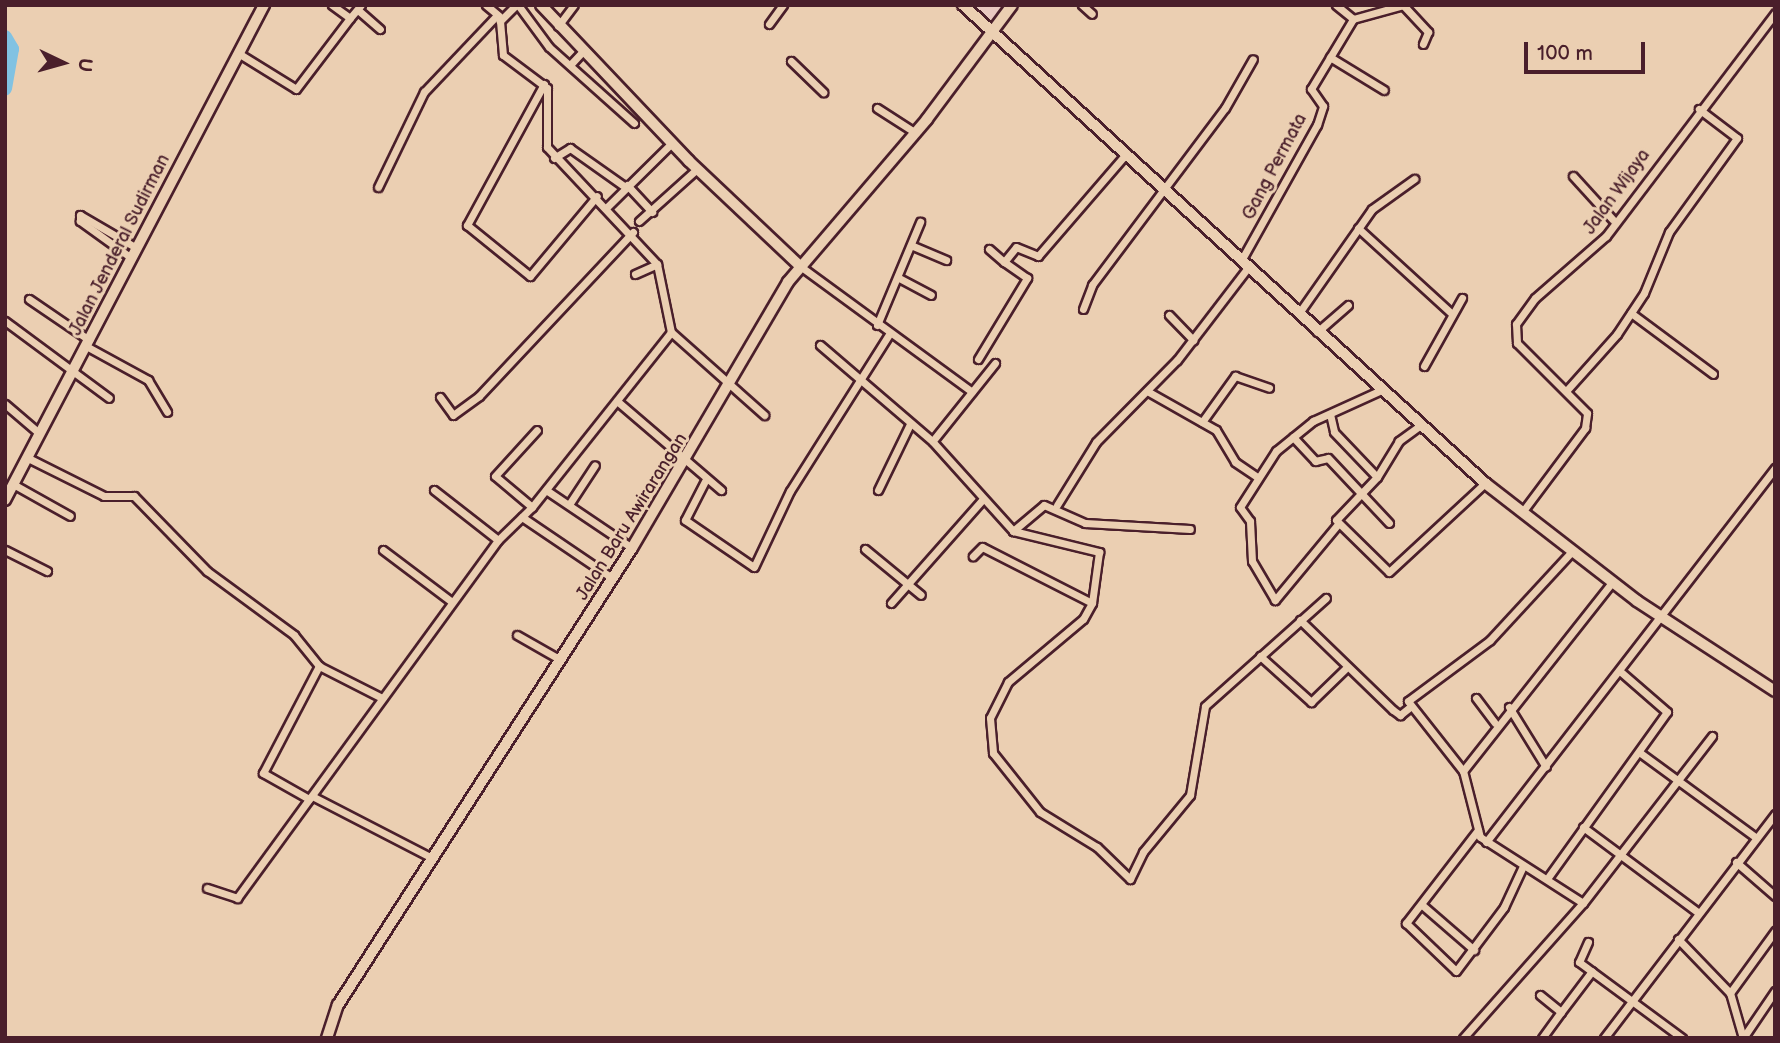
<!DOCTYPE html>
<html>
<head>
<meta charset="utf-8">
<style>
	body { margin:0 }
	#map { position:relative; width:1780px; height:1043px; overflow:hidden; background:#ebcfb2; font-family:"Balsamiq Sans",sans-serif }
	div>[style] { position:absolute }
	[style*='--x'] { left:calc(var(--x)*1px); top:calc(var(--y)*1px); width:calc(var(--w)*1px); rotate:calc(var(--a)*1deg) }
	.built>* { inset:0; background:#e9c9c1 }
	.river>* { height:14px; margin:-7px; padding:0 7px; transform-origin:7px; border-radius:7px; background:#81c2e2 }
	.roads { filter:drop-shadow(2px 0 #4a1f2b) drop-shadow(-2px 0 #4a1f2b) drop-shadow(0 2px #4a1f2b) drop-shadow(0 -2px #4a1f2b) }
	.street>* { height:7px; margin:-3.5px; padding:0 3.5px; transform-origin:3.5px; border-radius:3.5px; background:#ebcfb2 }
	.secondary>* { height:10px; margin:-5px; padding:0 5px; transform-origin:5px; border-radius:5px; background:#ebcfb2 }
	span { translate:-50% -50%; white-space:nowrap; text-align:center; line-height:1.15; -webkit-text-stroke:6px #ebcfb2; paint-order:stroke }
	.street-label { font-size:18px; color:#4a1f2b }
	.frame { position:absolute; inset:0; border:7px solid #4a1f2b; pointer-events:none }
	.north { position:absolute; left:28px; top:28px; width:70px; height:70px; -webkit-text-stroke:5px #ebcfb2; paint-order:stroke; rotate:95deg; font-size:19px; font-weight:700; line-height:28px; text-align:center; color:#4a1f2b }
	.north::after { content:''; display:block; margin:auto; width:24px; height:32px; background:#4a1f2b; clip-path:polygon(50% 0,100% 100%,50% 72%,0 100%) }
	.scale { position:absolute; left:1524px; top:42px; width:121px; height:32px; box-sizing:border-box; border:4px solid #4a1f2b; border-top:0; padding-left:9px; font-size:21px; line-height:24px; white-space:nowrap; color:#4a1f2b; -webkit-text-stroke:5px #ebcfb2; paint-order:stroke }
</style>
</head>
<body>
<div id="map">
	<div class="built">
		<div style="clip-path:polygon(973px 5px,1005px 5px,992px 21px)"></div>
	</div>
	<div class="river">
		<div style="--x:5;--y:37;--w:14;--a:60"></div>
		<div style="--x:12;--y:49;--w:40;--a:100"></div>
	</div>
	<div class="roads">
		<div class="street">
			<div style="--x:332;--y:5;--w:22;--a:36"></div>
			<div style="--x:350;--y:18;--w:17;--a:-50"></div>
			<div style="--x:486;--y:5;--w:17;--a:40"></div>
			<div style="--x:516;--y:5;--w:23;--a:135"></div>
			<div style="--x:500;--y:21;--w:34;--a:85"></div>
			<div style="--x:503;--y:55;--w:55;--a:36.9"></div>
			<div style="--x:547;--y:88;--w:59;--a:90"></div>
			<div style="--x:547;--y:147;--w:161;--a:46.8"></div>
			<div style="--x:657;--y:264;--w:69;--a:78.4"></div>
			<div style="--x:671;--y:332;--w:125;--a:41.7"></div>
			<div style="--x:518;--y:5;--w:52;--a:53.6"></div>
			<div style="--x:549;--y:47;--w:114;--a:41.8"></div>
			<div style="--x:1082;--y:5;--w:13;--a:42"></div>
			<div style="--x:1336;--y:5;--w:22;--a:39"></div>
			<div style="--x:1353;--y:19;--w:52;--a:-15.6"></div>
			<div style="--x:1403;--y:5;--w:37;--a:47"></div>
			<div style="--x:1428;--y:32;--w:13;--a:113"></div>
			<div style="--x:358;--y:10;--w:29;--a:41"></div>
			<div style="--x:769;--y:24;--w:24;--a:-54"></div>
			<div style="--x:558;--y:26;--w:26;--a:-53"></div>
			<div style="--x:238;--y:53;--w:68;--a:31.8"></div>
			<div style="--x:296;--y:89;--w:89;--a:-52.7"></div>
			<div style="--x:1330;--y:57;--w:63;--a:31.4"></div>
			<div style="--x:791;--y:61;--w:45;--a:44.1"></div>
			<div style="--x:570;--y:65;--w:18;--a:-47"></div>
			<div style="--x:544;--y:84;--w:161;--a:118.6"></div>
			<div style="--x:467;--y:225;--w:81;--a:39"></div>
			<div style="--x:530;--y:276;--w:104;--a:-50.1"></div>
			<div style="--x:877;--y:108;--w:46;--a:32.7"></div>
			<div style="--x:554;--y:158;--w:19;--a:-32"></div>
			<div style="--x:570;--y:148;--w:67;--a:35.3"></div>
			<div style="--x:1573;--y:176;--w:59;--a:47.7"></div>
			<div style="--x:627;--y:185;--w:37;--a:47"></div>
			<div style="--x:378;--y:187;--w:106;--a:-64.2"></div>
			<div style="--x:424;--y:92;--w:106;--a:-46.5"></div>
			<div style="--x:607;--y:207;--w:91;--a:-44.6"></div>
			<div style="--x:639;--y:221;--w:78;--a:-41.9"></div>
			<div style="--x:1358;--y:228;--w:126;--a:42.4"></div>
			<div style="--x:913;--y:246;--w:36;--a:23"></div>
			<div style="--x:989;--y:249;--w:20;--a:41"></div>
			<div style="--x:1004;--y:262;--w:19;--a:-51"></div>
			<div style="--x:1016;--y:247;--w:24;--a:22"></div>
			<div style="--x:1038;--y:256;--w:136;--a:-49.2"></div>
			<div style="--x:130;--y:257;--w:62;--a:-144.2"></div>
			<div style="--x:80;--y:221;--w:6;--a:-90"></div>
			<div style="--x:80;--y:215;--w:64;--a:30.2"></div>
			<div style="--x:1242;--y:259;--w:154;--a:-60.8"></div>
			<div style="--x:1317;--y:125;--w:20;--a:-72"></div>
			<div style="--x:1323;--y:106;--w:21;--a:-125"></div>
			<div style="--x:1311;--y:89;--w:82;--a:-59"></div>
			<div style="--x:800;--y:266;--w:213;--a:36.2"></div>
			<div style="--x:635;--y:274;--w:24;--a:-24"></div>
			<div style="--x:899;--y:278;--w:36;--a:28"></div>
			<div style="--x:29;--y:299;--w:73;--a:34.3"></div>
			<div style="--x:1083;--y:309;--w:26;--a:-69"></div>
			<div style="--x:1092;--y:285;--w:221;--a:-53.1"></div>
			<div style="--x:1225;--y:108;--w:56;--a:-60.3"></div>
			<div style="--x:1299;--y:313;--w:127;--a:-54.9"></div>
			<div style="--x:1372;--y:209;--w:52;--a:-35.5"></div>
			<div style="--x:1631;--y:313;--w:102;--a:36.6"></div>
			<div style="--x:1169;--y:315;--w:35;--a:46"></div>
			<div style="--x:5;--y:321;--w:129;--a:36.5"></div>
			<div style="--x:877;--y:325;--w:112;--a:-67.3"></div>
			<div style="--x:1317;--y:332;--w:41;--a:-41.1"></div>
			<div style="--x:820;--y:345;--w:149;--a:40.6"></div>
			<div style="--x:933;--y:442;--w:120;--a:48"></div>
			<div style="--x:1013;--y:531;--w:89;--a:13.7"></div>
			<div style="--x:1099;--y:552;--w:51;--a:97.8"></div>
			<div style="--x:1092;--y:603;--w:123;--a:-153"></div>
			<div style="--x:982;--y:547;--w:13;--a:135"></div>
			<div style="--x:86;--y:346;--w:71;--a:28.7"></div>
			<div style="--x:148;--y:380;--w:37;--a:59"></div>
			<div style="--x:978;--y:359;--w:95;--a:-58.8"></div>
			<div style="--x:1027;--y:278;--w:28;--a:-145"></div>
			<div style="--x:1424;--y:366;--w:78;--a:-60.8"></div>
			<div style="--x:1567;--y:390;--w:75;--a:-48.2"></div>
			<div style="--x:1617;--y:334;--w:49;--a:-56.6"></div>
			<div style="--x:1644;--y:293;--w:66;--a:-67.7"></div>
			<div style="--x:1669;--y:232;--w:116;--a:-54.1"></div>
			<div style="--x:1737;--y:138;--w:48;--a:-142.7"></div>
			<div style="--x:1147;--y:391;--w:79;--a:29.5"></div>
			<div style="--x:1216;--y:430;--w:37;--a:59"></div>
			<div style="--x:1235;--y:462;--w:27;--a:34"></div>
			<div style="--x:440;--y:397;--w:22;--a:54"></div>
			<div style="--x:453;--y:415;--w:32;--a:-36"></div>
			<div style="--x:479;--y:396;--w:225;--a:-46.8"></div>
			<div style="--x:617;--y:401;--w:137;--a:40.6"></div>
			<div style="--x:5;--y:404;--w:45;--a:40.5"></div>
			<div style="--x:1330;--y:414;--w:18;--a:77"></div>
			<div style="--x:1334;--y:432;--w:62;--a:46.3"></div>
			<div style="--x:1202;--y:422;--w:57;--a:-54.3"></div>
			<div style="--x:1235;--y:376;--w:36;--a:19"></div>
			<div style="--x:1418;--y:427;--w:24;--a:144"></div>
			<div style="--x:1399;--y:441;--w:42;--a:121.4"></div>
			<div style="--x:1377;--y:477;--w:59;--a:133.6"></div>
			<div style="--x:1336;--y:520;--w:74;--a:44.5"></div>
			<div style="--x:1389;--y:572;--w:131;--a:-42.8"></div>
			<div style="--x:1293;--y:437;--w:33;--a:47"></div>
			<div style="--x:1315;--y:461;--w:13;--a:-13"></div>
			<div style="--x:1328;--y:458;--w:89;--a:46.8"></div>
			<div style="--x:935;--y:438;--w:96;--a:-51.3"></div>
			<div style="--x:26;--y:457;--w:87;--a:26.6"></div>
			<div style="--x:104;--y:496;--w:30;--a:0"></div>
			<div style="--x:134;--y:496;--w:105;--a:45.8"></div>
			<div style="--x:207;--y:571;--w:108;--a:36.3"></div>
			<div style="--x:294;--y:635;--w:40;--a:51"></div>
			<div style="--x:319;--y:666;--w:71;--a:26.9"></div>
			<div style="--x:705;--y:481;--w:44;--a:117.1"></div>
			<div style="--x:685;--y:520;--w:83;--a:34.3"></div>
			<div style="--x:754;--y:567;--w:84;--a:-64.7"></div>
			<div style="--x:790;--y:491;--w:187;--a:-57.7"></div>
			<div style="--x:13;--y:484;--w:65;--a:29.3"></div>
			<div style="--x:434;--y:490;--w:81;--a:38"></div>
			<div style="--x:546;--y:490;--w:104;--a:34"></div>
			<div style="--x:878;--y:490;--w:73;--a:-64.1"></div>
			<div style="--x:570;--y:503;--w:45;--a:-56.7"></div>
			<div style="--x:1057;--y:505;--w:74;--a:-58.2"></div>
			<div style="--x:1096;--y:442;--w:115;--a:-45.4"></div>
			<div style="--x:1177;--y:360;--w:118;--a:-52.5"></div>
			<div style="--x:532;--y:507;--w:48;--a:-140"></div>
			<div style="--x:495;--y:476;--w:62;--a:-47.6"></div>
			<div style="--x:1523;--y:511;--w:104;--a:-53.2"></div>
			<div style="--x:1585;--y:428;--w:15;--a:-82"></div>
			<div style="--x:1587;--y:413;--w:99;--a:-135"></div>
			<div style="--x:1517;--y:343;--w:19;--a:-93"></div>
			<div style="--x:1516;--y:324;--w:32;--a:-54"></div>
			<div style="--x:1535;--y:298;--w:94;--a:-41.1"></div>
			<div style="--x:1606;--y:236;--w:280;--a:-52.8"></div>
			<div style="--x:522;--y:517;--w:109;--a:34.1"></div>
			<div style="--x:1338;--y:524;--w:99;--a:129.7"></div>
			<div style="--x:1275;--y:600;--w:45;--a:-120.5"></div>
			<div style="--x:1252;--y:561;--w:40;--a:-92.9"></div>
			<div style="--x:1250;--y:521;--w:17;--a:-126"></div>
			<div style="--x:1240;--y:507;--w:67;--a:-57.3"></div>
			<div style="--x:1276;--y:451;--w:48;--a:-39"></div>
			<div style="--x:1313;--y:421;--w:72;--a:-24.4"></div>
			<div style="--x:1013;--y:531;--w:40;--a:-40"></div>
			<div style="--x:1044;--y:505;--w:45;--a:23.7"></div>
			<div style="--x:1085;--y:523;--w:105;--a:3.3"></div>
			<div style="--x:865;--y:549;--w:72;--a:39.4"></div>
			<div style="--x:5;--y:550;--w:47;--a:26.6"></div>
			<div style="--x:383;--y:550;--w:86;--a:37"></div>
			<div style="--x:891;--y:603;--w:139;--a:-48.5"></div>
			<div style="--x:1092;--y:603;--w:18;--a:119"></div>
			<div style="--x:1083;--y:619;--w:98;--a:140"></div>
			<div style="--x:1008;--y:682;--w:40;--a:116.6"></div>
			<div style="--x:990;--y:718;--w:35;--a:85"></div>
			<div style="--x:993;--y:753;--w:75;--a:51.5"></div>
			<div style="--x:1040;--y:812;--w:67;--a:31.6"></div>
			<div style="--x:1097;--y:847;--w:46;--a:44.1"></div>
			<div style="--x:1130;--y:879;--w:30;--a:-64"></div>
			<div style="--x:1143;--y:852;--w:74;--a:-50.5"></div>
			<div style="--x:1190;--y:795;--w:90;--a:-80.4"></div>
			<div style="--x:1205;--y:706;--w:162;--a:-41.8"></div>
			<div style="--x:1300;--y:620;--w:129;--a:44.1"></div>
			<div style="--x:1393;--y:710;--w:9;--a:36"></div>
			<div style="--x:1400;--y:715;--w:14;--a:-39"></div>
			<div style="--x:517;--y:635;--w:48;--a:29.7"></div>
			<div style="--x:1260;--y:656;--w:69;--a:42"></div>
			<div style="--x:1311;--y:702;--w:47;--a:-44.1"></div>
			<div style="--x:1476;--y:698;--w:31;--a:53"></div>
			<div style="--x:1509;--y:707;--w:70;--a:58.3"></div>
			<div style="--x:1639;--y:752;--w:144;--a:36.2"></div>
			<div style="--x:1463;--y:771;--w:89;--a:-128.2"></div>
			<div style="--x:1408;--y:701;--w:102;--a:-36.6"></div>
			<div style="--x:1490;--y:640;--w:121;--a:-47.3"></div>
			<div style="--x:312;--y:796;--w:133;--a:27.3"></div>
			<div style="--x:309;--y:799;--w:53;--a:-150.5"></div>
			<div style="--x:263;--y:773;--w:121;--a:-62.4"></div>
			<div style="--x:1583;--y:827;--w:144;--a:36.6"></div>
			<div style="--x:1478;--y:830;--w:118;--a:127.7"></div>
			<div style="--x:1406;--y:923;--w:69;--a:43.8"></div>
			<div style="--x:1456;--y:971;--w:80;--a:-53.1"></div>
			<div style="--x:1504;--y:907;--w:45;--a:-65.1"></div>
			<div style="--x:1486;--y:842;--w:473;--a:-52.3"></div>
			<div style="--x:1736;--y:862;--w:52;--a:41.1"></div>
			<div style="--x:1549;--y:876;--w:202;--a:-54.3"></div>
			<div style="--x:1667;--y:712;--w:60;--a:-139.1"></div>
			<div style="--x:207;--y:888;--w:32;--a:18"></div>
			<div style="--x:237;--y:898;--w:443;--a:-53.9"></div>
			<div style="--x:498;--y:540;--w:47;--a:-44.1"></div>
			<div style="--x:532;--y:507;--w:223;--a:-51.5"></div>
			<div style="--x:1583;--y:903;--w:122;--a:-147.3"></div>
			<div style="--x:1480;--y:837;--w:68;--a:-104.4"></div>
			<div style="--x:1463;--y:771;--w:242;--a:-51.7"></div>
			<div style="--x:1422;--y:905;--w:69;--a:40.9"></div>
			<div style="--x:1678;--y:939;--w:75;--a:46.1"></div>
			<div style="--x:1588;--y:942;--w:22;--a:114"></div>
			<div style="--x:1579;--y:962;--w:128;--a:36.4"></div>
			<div style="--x:1540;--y:995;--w:27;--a:39"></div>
			<div style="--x:1561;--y:1012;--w:51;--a:-52.9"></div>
			<div style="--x:1463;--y:1038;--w:181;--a:-48.4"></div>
			<div style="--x:1583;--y:903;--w:211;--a:-52.3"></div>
			<div style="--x:1542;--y:1038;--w:32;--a:-54"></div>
			<div style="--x:1604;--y:1038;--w:282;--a:-52.6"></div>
			<div style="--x:1743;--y:1038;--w:47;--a:-106.1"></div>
			<div style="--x:1730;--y:993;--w:77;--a:-54"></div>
			<div style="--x:1743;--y:1038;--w:57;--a:-55.8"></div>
		</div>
		<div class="secondary">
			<div style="--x:541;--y:5;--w:215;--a:46.5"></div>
			<div style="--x:689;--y:161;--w:153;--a:43.4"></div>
			<div style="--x:963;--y:5;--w:708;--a:42.48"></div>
			<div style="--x:1485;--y:483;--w:192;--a:37.8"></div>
			<div style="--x:1637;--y:601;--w:165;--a:33.1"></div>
			<div style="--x:5;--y:500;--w:559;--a:-62.38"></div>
			<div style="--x:327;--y:1038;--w:35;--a:-72"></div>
			<div style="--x:338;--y:1005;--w:543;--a:-57.25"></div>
			<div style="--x:632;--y:548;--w:308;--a:-59.6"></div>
			<div style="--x:788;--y:282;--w:214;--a:-49.5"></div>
			<div style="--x:927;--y:119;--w:142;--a:-53.3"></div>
		</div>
	</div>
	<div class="street-label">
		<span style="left:1275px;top:167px;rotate:-62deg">Gang Permata</span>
		<span style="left:1617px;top:192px;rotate:-54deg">Jalan Wijaya</span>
		<span style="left:120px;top:245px;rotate:-63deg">Jalan Jenderal Sudirman</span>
		<span style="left:632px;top:517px;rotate:-58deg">Jalan Baru Awirarangan</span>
	</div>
	<div class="frame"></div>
	<div class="north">U</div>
	<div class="scale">100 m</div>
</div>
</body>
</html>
